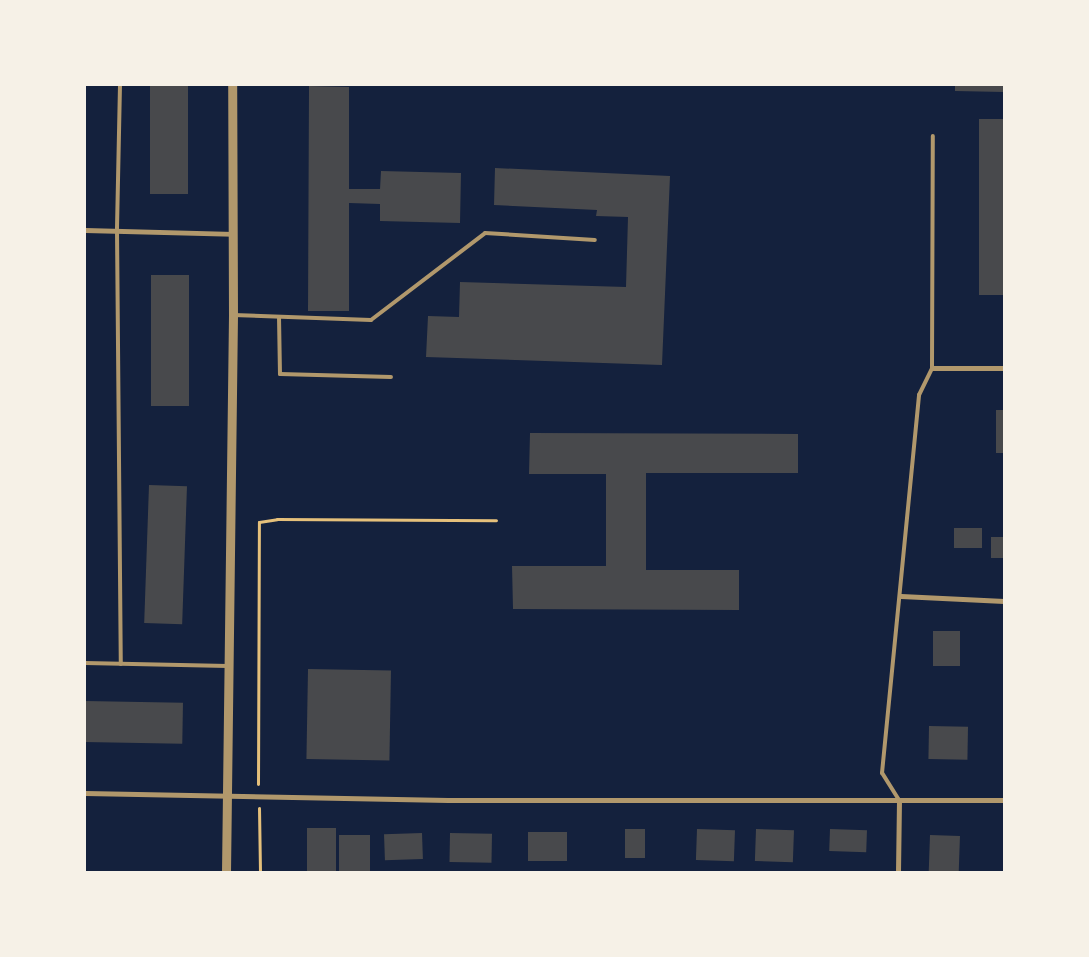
<!DOCTYPE html>
<html>
<head>
<meta charset="utf-8">
<style>
	body { margin:0 }
	#map { position:relative; width:1089px; height:957px; overflow:hidden; background:#14213d; font-family:Manrope,sans-serif }
	div>[style] { position:absolute }
	[style*='--x'] { left:calc(var(--x)*1px); top:calc(var(--y)*1px); width:calc(var(--w)*1px); rotate:calc(var(--a)*1deg) }
	.building>* { inset:0; background:#48494c; transform-origin:0 0 }
	.path>* { height:3px; margin:-1.5px; padding:0 1.5px; transform-origin:1.5px; border-radius:1.5px; background:#e5c07b }
	.service>* { height:4px; margin:-2px; padding:0 2px; transform-origin:2px; border-radius:2px; background:#b1986c }
	.minor>* { height:5px; margin:-2.5px; padding:0 2.5px; transform-origin:2.5px; border-radius:2.5px; background:#b1986c }
	.tertiary>* { height:9px; margin:-4.5px; padding:0 4.5px; transform-origin:4.5px; border-radius:4.5px; background:#b1986c }
	span { translate:-50% -50%; white-space:nowrap; text-align:center; line-height:1.15; -webkit-text-stroke:5px #f6f1e7; paint-order:stroke }
	.frame { position:absolute; inset:0; border:86px solid #f6f1e7; pointer-events:none }
</style>
</head>
<body>
<div id="map">
	<div class="building">
		<div style="left:150px;top:85px;width:38px;height:109px"></div>
		<div style="clip-path:polygon(955px 85px,1004px 85px,1004px 92px,955px 91px)"></div>
		<div style="clip-path:polygon(309px 86px,349px 87px,349px 189px,380px 189px,381px 171px,461px 173px,460px 223px,380px 221px,380px 204px,349px 203px,349px 311px,308px 311px)"></div>
		<div style="left:979px;top:119px;width:25px;height:176px"></div>
		<div style="clip-path:polygon(495px 168px,670px 176px,662px 365px,426px 357px,428px 316px,459px 317px,460px 282px,626px 287px,628px 217px,596px 216px,597px 210px,494px 205px)"></div>
		<div style="left:151px;top:275px;width:38px;height:131px"></div>
		<div style="left:996px;top:410px;width:8px;height:43px"></div>
		<div style="clip-path:polygon(530px 433px,798px 434px,798px 473px,646px 473px,646px 570px,739px 570px,739px 610px,513px 609px,512px 566px,606px 566px,606px 474px,529px 474px)"></div>
		<div style="left:149px;top:485px;width:38px;height:138px;rotate:2deg"></div>
		<div style="left:954px;top:528px;width:28px;height:20px"></div>
		<div style="left:991px;top:537px;width:13px;height:21px"></div>
		<div style="left:933px;top:631px;width:27px;height:35px"></div>
		<div style="left:308px;top:669px;width:83px;height:90px;rotate:1deg"></div>
		<div style="left:85px;top:701px;width:98px;height:41px;rotate:1deg"></div>
		<div style="left:929px;top:726px;width:39px;height:33px;rotate:1deg"></div>
		<div style="left:307px;top:828px;width:29px;height:44px"></div>
		<div style="left:625px;top:829px;width:20px;height:29px"></div>
		<div style="left:697px;top:829px;width:38px;height:31px;rotate:2deg"></div>
		<div style="left:756px;top:829px;width:38px;height:32px;rotate:2deg"></div>
		<div style="left:830px;top:829px;width:37px;height:22px;rotate:2deg"></div>
		<div style="left:528px;top:832px;width:39px;height:29px"></div>
		<div style="left:422px;top:833px;width:26px;height:38px;rotate:88deg"></div>
		<div style="left:450px;top:833px;width:42px;height:29px;rotate:1deg"></div>
		<div style="left:339px;top:835px;width:31px;height:37px"></div>
		<div style="left:930px;top:835px;width:30px;height:37px;rotate:2deg"></div>
	</div>
	<div class="path">
		<div style="--x:258;--y:784;--w:262;--a:-89.8"></div>
		<div style="--x:259;--y:522;--w:18;--a:-9"></div>
		<div style="--x:277;--y:519;--w:219;--a:0.3"></div>
		<div style="--x:259;--y:808;--w:64;--a:89.1"></div>
	</div>
	<div class="service">
		<div style="--x:120;--y:85;--w:145;--a:91.2"></div>
		<div style="--x:117;--y:230;--w:434;--a:89.5"></div>
		<div style="--x:233;--y:315;--w:138;--a:2.1"></div>
		<div style="--x:371;--y:320;--w:143;--a:-37.3"></div>
		<div style="--x:485;--y:233;--w:110;--a:3.6"></div>
		<div style="--x:279;--y:317;--w:57;--a:89"></div>
		<div style="--x:280;--y:374;--w:111;--a:1.5"></div>
		<div style="--x:85;--y:663;--w:143;--a:1.2"></div>
		<div style="--x:899;--y:800;--w:32;--a:-122"></div>
		<div style="--x:882;--y:773;--w:380;--a:-84.4"></div>
		<div style="--x:919;--y:395;--w:30;--a:-64"></div>
		<div style="--x:932;--y:368;--w:232;--a:-89.8"></div>
	</div>
	<div class="minor">
		<div style="--x:85;--y:230;--w:148;--a:1.5"></div>
		<div style="--x:932;--y:368;--w:72;--a:0"></div>
		<div style="--x:901;--y:596;--w:103;--a:2.8"></div>
		<div style="--x:85;--y:793;--w:363;--a:1.1"></div>
		<div style="--x:448;--y:800;--w:556;--a:0"></div>
		<div style="--x:898;--y:872;--w:72;--a:-89.2"></div>
	</div>
	<div class="tertiary">
		<div style="--x:226;--y:872;--w:557;--a:-89.28"></div>
		<div style="--x:233;--y:315;--w:230;--a:-90.2"></div>
	</div>
	<div class="frame"></div>
</div>
</body>
</html>
